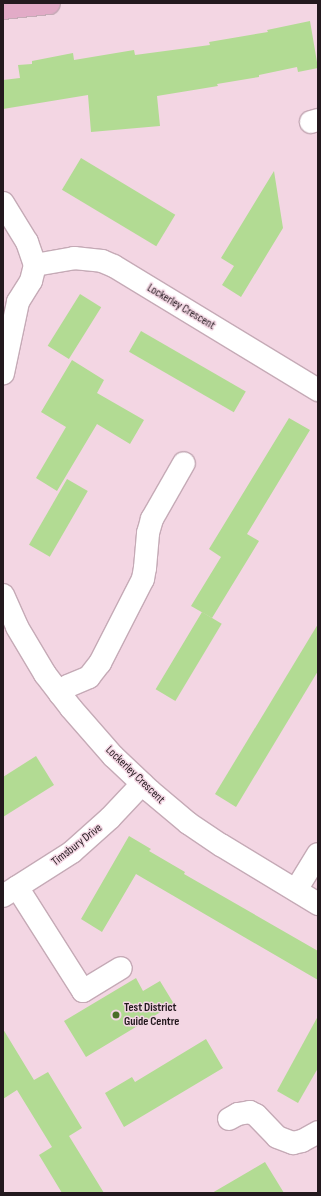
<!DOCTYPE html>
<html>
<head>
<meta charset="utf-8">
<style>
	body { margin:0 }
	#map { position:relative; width:321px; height:1196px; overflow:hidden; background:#f3d6e3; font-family:"Sofia Sans Condensed",sans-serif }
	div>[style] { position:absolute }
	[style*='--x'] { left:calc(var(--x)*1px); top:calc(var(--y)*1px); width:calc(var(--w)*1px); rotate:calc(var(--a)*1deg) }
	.building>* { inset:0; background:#b2db93; transform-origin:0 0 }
	.roads { filter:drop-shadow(1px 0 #c5aab6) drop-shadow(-1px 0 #c5aab6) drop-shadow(0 1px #c5aab6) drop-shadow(0 -1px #c5aab6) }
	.minor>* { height:22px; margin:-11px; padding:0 11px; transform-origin:11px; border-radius:11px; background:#fff }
	.major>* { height:22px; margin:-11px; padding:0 11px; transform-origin:11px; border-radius:11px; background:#e2abc7 }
	.dots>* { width:11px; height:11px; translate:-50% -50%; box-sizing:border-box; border:2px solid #f3d6e3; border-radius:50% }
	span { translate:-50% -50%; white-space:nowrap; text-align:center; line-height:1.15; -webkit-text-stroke:3px #f3d6e3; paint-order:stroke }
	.street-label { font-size:12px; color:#23191e }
	.poi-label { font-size:12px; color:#23191e; font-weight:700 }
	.left { translate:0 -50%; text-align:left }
	.frame { position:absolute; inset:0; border:4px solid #23191e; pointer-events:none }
</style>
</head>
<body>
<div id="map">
	<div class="building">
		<div style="clip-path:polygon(310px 21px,318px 68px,298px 72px,297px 67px,259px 75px,259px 77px,217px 84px,218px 86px,157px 96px,160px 126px,91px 132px,88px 95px,3px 109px,3px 80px,20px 78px,18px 65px,32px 64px,32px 61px,73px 53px,74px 60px,134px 50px,135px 55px,210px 45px,209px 42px,268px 32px,267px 30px)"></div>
		<div style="left:81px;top:158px;width:110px;height:37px;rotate:31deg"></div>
		<div style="clip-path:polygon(274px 171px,283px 228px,241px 297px,222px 285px,234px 266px,221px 258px)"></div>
		<div style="left:80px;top:294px;width:25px;height:61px;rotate:32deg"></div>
		<div style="left:141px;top:331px;width:121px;height:24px;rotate:30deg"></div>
		<div style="clip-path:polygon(72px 360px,104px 380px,97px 393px,144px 420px,130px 444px,97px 424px,57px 491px,36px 478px,66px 427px,41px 412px)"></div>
		<div style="clip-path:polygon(289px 418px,310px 430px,247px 534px,259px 541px,212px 618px,191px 606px,221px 557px,209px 549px)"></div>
		<div style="left:67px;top:479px;width:24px;height:76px;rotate:30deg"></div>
		<div style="left:202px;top:612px;width:23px;height:90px;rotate:31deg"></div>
		<div style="clip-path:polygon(318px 624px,318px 671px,236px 807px,215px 794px)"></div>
		<div style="clip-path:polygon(36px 756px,54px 785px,3px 817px,3px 777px)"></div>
		<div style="clip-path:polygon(129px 836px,151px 849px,149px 851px,185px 872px,184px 874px,318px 951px,318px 980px,136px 874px,102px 932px,81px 919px)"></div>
		<div style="clip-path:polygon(136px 978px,143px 991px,160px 981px,174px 1004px,86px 1057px,64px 1021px)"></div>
		<div style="clip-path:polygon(318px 1016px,318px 1068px,298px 1103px,277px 1091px)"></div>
		<div style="clip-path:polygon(3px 1029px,34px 1080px,48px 1072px,82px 1128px,69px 1136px,104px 1193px,62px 1193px,39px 1155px,52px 1147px,17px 1090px,3px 1099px)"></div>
		<div style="clip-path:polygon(206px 1039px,223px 1068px,124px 1127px,105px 1093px,132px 1077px,135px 1082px)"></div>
		<div style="clip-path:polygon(265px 1162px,284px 1193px,212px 1193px,248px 1172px)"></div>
	</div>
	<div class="roads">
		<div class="minor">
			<div style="--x:311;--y:122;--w:7;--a:-16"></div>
			<div style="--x:3;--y:203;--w:46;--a:58.4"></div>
			<div style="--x:27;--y:242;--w:24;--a:71"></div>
			<div style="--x:35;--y:265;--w:16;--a:104"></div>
			<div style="--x:31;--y:281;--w:25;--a:122"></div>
			<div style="--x:18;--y:302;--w:73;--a:101.9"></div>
			<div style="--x:35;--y:265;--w:40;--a:-10"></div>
			<div style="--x:74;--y:258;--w:28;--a:6"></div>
			<div style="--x:102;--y:261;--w:13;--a:23"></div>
			<div style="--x:114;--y:266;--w:239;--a:31.3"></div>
			<div style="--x:3;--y:595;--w:35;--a:66"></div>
			<div style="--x:17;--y:627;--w:55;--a:59.2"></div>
			<div style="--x:45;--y:674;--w:43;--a:52.6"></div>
			<div style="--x:71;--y:708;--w:64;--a:48.8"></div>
			<div style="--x:113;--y:756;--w:51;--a:43.4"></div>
			<div style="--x:150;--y:791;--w:50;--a:40.1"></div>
			<div style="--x:188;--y:823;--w:40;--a:34"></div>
			<div style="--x:221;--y:845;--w:114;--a:31.3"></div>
			<div style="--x:60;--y:694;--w:11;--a:-45"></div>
			<div style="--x:68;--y:686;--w:23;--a:-23"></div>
			<div style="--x:89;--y:677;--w:18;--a:-52"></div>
			<div style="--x:100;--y:663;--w:94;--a:-62.9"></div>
			<div style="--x:143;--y:579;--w:11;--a:-80"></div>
			<div style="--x:145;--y:568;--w:35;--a:-85"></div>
			<div style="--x:148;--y:533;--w:15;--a:-74"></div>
			<div style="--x:152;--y:519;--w:64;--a:-60.3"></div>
			<div style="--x:17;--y:887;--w:123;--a:57.6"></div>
			<div style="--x:83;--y:991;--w:44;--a:-31.2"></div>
			<div style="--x:296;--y:890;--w:42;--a:-58.6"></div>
			<div style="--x:3;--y:896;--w:82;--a:-32.5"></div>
			<div style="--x:72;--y:852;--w:51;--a:-41.8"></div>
			<div style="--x:110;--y:818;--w:47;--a:-46.7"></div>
			<div style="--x:229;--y:1119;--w:10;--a:-29"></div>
			<div style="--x:238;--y:1114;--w:12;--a:-9"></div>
			<div style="--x:250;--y:1112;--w:7;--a:27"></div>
			<div style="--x:256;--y:1115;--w:30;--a:46"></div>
			<div style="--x:277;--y:1137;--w:17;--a:21"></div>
			<div style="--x:293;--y:1143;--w:9;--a:-13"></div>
			<div style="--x:302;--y:1141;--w:18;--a:-29"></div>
		</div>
		<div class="major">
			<div style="--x:3;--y:8;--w:46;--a:-6.2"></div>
		</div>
	</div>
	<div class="dots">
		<div style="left:116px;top:1015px;background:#4a6e28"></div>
	</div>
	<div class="street-label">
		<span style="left:181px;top:307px;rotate:31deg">Lockerley Crescent</span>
		<span style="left:135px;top:775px;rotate:44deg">Lockerley Crescent</span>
		<span style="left:77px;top:845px;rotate:-38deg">Timsbury Drive</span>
	</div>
	<div class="poi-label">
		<span class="left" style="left:124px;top:1015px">Test District<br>Guide Centre</span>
	</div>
	<div class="frame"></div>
</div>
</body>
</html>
